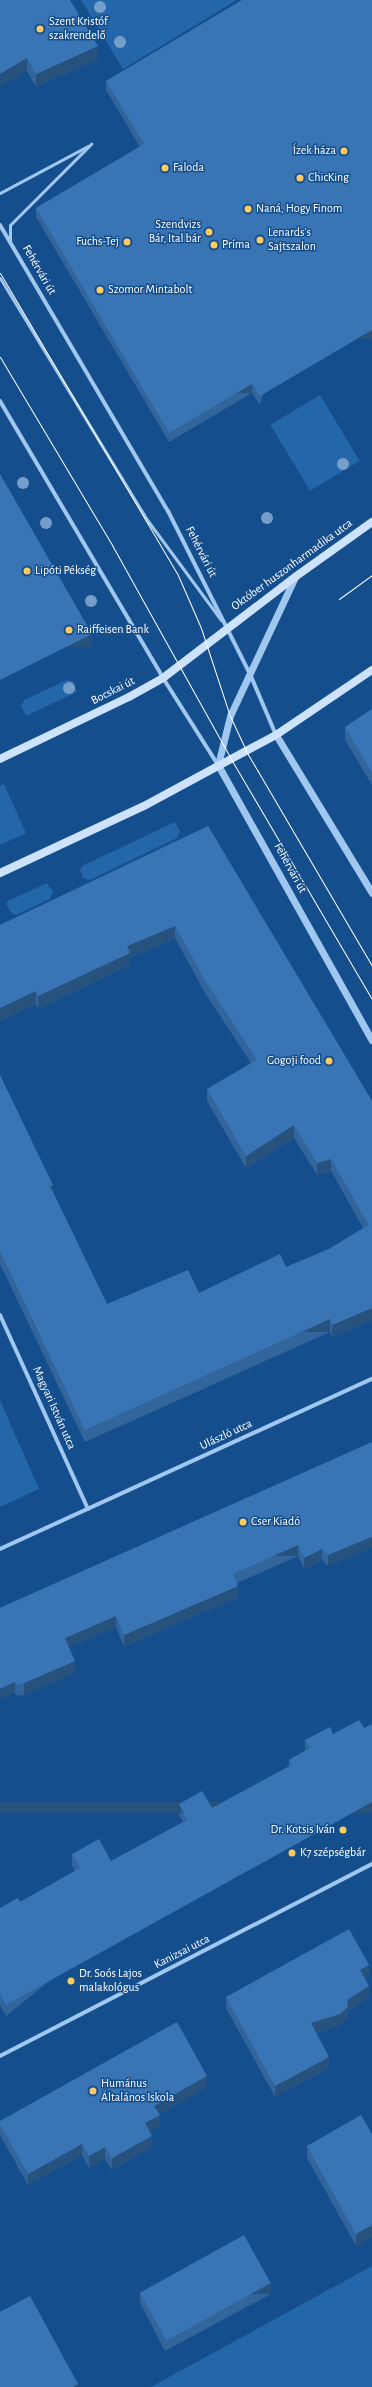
<!DOCTYPE html>
<html>
<head>
<meta charset="utf-8">
<style>
	body { margin:0 }
	#map { position:relative; width:372px; height:2387px; overflow:hidden; background:#154e8d; font-family:"Alegreya Sans",sans-serif }
	div>[style] { position:absolute }
	[style*='--x'] { left:calc(var(--x)*1px); top:calc(var(--y)*1px); width:calc(var(--w)*1px); rotate:calc(var(--a)*1deg) }
	.green>* { inset:0; background:#2466aa; transform-origin:0 0 }
	.service>* { height:3px; margin:-1.5px; padding:0 1.5px; transform-origin:1.5px; border-radius:1.5px; background:#9fc7f0 }
	.minor>* { height:4px; margin:-2px; padding:0 2px; transform-origin:2px; border-radius:2px; background:#9fc7f0 }
	.tertiary>* { height:7px; margin:-3.5px; padding:0 3.5px; transform-origin:3.5px; border-radius:3.5px; background:#9fc7f0 }
	.secondary>* { height:8px; margin:-4px; padding:0 4px; transform-origin:4px; border-radius:4px; background:#cde3fb }
	.tram>* { height:1px; margin:-0.5px; padding:0 0.5px; transform-origin:0.5px; border-radius:0.5px; background:#fff }
	.trees>* { width:12px; height:12px; margin:-6px; border-radius:50%; background:#769eca }
	.wall>* { inset:0; background:#31659b }
	.shaded-wall>* { inset:0; background:#28527e; transform-origin:0 0 }
	.building>* { inset:0; background:#3975b4; transform-origin:0 0 }
	.dots>* { width:11px; height:11px; translate:-50% -50%; box-sizing:border-box; border:2px solid #154e8d; border-radius:50% }
	span { translate:-50% -50%; white-space:nowrap; text-align:center; line-height:1.15; -webkit-text-stroke:3px #154e8d; paint-order:stroke }
	.poi-label { font-size:12px; color:#fff }
	.left { translate:0 -50%; text-align:left }
	.right { translate:-100% -50%; text-align:right }
	.street-label { font-size:12px; color:#fff }
</style>
</head>
<body>
<div id="map">
	<div class="green">
		<div style="clip-path:polygon(81px 0,237px 0,123px 69px)"></div>
		<div style="left:320px;top:395px;width:77px;height:58px;rotate:59deg"></div>
		<div style="clip-path:polygon(67px 680px,73px 681px,77px 692px,26px 716px,21px 706px,24px 700px)"></div>
		<div style="clip-path:polygon(4px 784px,26px 833px,0 845px,0 786px)"></div>
		<div style="clip-path:polygon(175px 822px,180px 832px,177px 838px,90px 880px,83px 878px,80px 870px,82px 866px)"></div>
		<div style="clip-path:polygon(47px 883px,53px 892px,50px 899px,16px 915px,11px 913px,6px 904px,8px 901px)"></div>
		<div style="clip-path:polygon(0 1400px,39px 1489px,0 1507px)"></div>
		<div style="clip-path:polygon(372px 2266px,372px 2387px,151px 2387px)"></div>
	</div>
	<div class="service">
		<div style="--x:0;--y:193;--w:100;--a:-28.1"></div>
		<div style="--x:10;--y:240;--w:15;--a:-90"></div>
		<div style="--x:10;--y:225;--w:115;--a:-45"></div>
		<div style="--x:0;--y:278;--w:285;--a:58.7"></div>
		<div style="--x:148;--y:521;--w:123;--a:53.6"></div>
	</div>
	<div class="minor">
		<div style="--x:0;--y:225;--w:332;--a:59.6"></div>
		<div style="--x:168;--y:511;--w:182;--a:63.3"></div>
		<div style="--x:250;--y:674;--w:66;--a:66.9"></div>
		<div style="--x:0;--y:401;--w:321;--a:59.5"></div>
		<div style="--x:163;--y:678;--w:103;--a:57.7"></div>
		<div style="--x:0;--y:1315;--w:213;--a:65.6"></div>
		<div style="--x:0;--y:1549;--w:409;--a:-24.6"></div>
		<div style="--x:0;--y:2056;--w:419;--a:-27.3"></div>
	</div>
	<div class="tertiary">
		<div style="--x:295;--y:577;--w:153;--a:115.1"></div>
		<div style="--x:230;--y:716;--w:50;--a:103.8"></div>
		<div style="--x:218;--y:765;--w:315;--a:60.8"></div>
		<div style="--x:276;--y:735;--w:185;--a:58.7"></div>
	</div>
	<div class="secondary">
		<div style="--x:0;--y:759;--w:143;--a:-25.7"></div>
		<div style="--x:129;--y:697;--w:39;--a:-29"></div>
		<div style="--x:163;--y:678;--w:166;--a:-37.4"></div>
		<div style="--x:295;--y:577;--w:95;--a:-35.5"></div>
		<div style="--x:0;--y:873;--w:159;--a:-25"></div>
		<div style="--x:144;--y:806;--w:99;--a:-28.4"></div>
		<div style="--x:231;--y:759;--w:51;--a:-28.1"></div>
		<div style="--x:276;--y:735;--w:116;--a:-34.1"></div>
	</div>
	<div class="tram">
		<div style="--x:0;--y:273;--w:348;--a:59.5"></div>
		<div style="--x:177;--y:573;--w:60;--a:66.4"></div>
		<div style="--x:201;--y:628;--w:93;--a:71.8"></div>
		<div style="--x:230;--y:716;--w:38;--a:65"></div>
		<div style="--x:246;--y:751;--w:249;--a:59.6"></div>
		<div style="--x:0;--y:357;--w:219;--a:59.2"></div>
		<div style="--x:112;--y:545;--w:245;--a:60.9"></div>
		<div style="--x:231;--y:759;--w:278;--a:59.6"></div>
		<div style="--x:339;--y:599;--w:41;--a:-36"></div>
	</div>
	<div class="trees">
		<div style="left:100px;top:7px"></div>
		<div style="left:120px;top:42px"></div>
		<div style="left:343px;top:464px"></div>
		<div style="left:23px;top:483px"></div>
		<div style="left:267px;top:518px"></div>
		<div style="left:46px;top:523px"></div>
		<div style="left:91px;top:601px"></div>
		<div style="left:69px;top:688px"></div>
	</div>
	<div class="wall">
		<div style="clip-path:polygon(0 0,98px 59px,36px 87px,27px 71px)"></div>
		<div style="clip-path:polygon(372px 0,260px 405px,252px 393px,169px 442px,36px 217px,36px 208px,140px 147px,106px 90px,106px 81px)"></div>
		<div style="clip-path:polygon(372px 709px,372px 785px,345px 740px,345px 727px)"></div>
		<div style="clip-path:polygon(208px 826px,372px 1101px,372px 1320px,332px 1337px,330px 1332px,85px 1442px,0 1264px,0 1075px,53px 1192px,107px 1304px,199px 1293px,286px 1267px,329px 1249px,363px 1228px,331px 1171px,317px 1175px,294px 1138px,246px 1168px,207px 1101px,207px 1089px,251px 1063px,205px 993px,175px 938px,130px 958px,130px 965px,38px 1009px,36px 1004px,0 1021px)"></div>
		<div style="clip-path:polygon(372px 1442px,328px 1566px,322px 1560px,304px 1569px,298px 1556px,237px 1583px,238px 1597px,124px 1647px,116px 1627px,69px 1647px,75px 1673px,24px 1695px,17px 1696px,15px 1693px,0 1608px)"></div>
		<div style="clip-path:polygon(364px 1728px,6px 2016px,0 2005px,0 1908px,20px 1902px,75px 1871px,72px 1865px,72px 1854px,111px 1861px,183px 1822px,179px 1815px,179px 1804px,212px 1808px,289px 1766px,289px 1760px,305px 1751px,305px 1740px,333px 1734px)"></div>
		<div style="clip-path:polygon(369px 1976px,365px 1978px,369px 1997px,348px 2011px,348px 2018px,340px 2025px,316px 2033px,329px 2068px,275px 2097px,226px 2008px,226px 1997px)"></div>
		<div style="clip-path:polygon(207px 2087px,159px 2114px,160px 2126px,149px 2132px,152px 2147px,112px 2170px,105px 2159px,89px 2168px,82px 2155px,28px 2185px,0 2135px,0 2121px)"></div>
		<div style="clip-path:polygon(372px 2134px,372px 2237px,356px 2246px,307px 2158px,307px 2146px)"></div>
		<div style="clip-path:polygon(140px 2292px,271px 2294px,165px 2351px,140px 2303px)"></div>
	</div>
	<div class="shaded-wall">
		<div style="clip-path:polygon(98px 46px,98px 59px,36px 87px,36px 74px)"></div>
		<div style="clip-path:polygon(27px 58px,27px 71px,0 87px,0 74px)"></div>
		<div style="left:372px;top:330px;width:9px;height:130px;rotate:90deg"></div>
		<div style="left:252px;top:384px;width:9px;height:96px;rotate:90deg"></div>
		<div style="left:92px;top:634px;width:13px;height:103px;rotate:90deg"></div>
		<div style="clip-path:polygon(175px 926px,175px 938px,130px 958px,130px 965px,38px 1009px,38px 996px,127px 946px)"></div>
		<div style="clip-path:polygon(36px 991px,36px 1004px,0 1021px,0 1008px)"></div>
		<div style="clip-path:polygon(294px 1125px,294px 1138px,246px 1168px,246px 1156px)"></div>
		<div style="clip-path:polygon(331px 1159px,331px 1171px,317px 1175px,317px 1163px)"></div>
		<div style="clip-path:polygon(53px 1185px,53px 1197px,50px 1186px)"></div>
		<div style="clip-path:polygon(372px 1308px,372px 1320px,332px 1337px,332px 1325px)"></div>
		<div style="left:330px;top:1319px;width:13px;height:269px;rotate:90deg"></div>
		<div style="clip-path:polygon(372px 1537px,372px 1548px,328px 1566px,328px 1555px)"></div>
		<div style="left:298px;top:1545px;width:11px;height:71px;rotate:90deg"></div>
		<div style="clip-path:polygon(322px 1549px,322px 1560px,304px 1569px,304px 1558px)"></div>
		<div style="clip-path:polygon(238px 1586px,238px 1597px,124px 1647px,124px 1635px)"></div>
		<div style="clip-path:polygon(116px 1616px,116px 1627px,65px 1649px,65px 1638px)"></div>
		<div style="clip-path:polygon(75px 1661px,75px 1673px,24px 1695px,24px 1683px)"></div>
		<div style="clip-path:polygon(15px 1682px,15px 1693px,0 1700px,0 1689px)"></div>
		<div style="left:372px;top:1802px;width:11px;height:419px;rotate:90deg"></div>
		<div style="clip-path:polygon(369px 1965px,369px 1976px,360px 1981px,360px 1970px)"></div>
		<div style="clip-path:polygon(369px 1986px,369px 1997px,348px 2011px,348px 2018px,340px 2025px,311px 2034px,311px 2023px)"></div>
		<div style="clip-path:polygon(329px 2057px,329px 2068px,275px 2097px,275px 2086px)"></div>
		<div style="clip-path:polygon(207px 2076px,207px 2087px,154px 2117px,154px 2106px)"></div>
		<div style="clip-path:polygon(160px 2115px,160px 2126px,145px 2135px,145px 2123px)"></div>
		<div style="clip-path:polygon(152px 2136px,152px 2147px,112px 2170px,112px 2158px)"></div>
		<div style="clip-path:polygon(82px 2144px,82px 2155px,28px 2185px,28px 2174px)"></div>
		<div style="clip-path:polygon(105px 2147px,105px 2159px,89px 2168px,89px 2156px)"></div>
		<div style="clip-path:polygon(372px 2225px,372px 2237px,356px 2246px,356px 2234px)"></div>
		<div style="left:271px;top:2283px;width:11px;height:120px;rotate:90deg"></div>
		<div style="clip-path:polygon(78px 2384px,78px 2387px,73px 2387px)"></div>
	</div>
	<div class="building">
		<div style="clip-path:polygon(0 0,70px 0,98px 46px,36px 74px,27px 58px,0 74px)"></div>
		<div style="clip-path:polygon(242px 0,372px 0,372px 330px,260px 396px,252px 384px,169px 433px,36px 208px,144px 144px,106px 81px)"></div>
		<div style="clip-path:polygon(0 474px,92px 634px,0 680px)"></div>
		<div style="clip-path:polygon(372px 709px,372px 773px,345px 727px)"></div>
		<div style="clip-path:polygon(208px 826px,372px 1101px,372px 1308px,332px 1325px,330px 1319px,85px 1430px,0 1251px,0 1075px,53px 1185px,50px 1186px,107px 1304px,188px 1270px,199px 1293px,280px 1254px,286px 1267px,329px 1249px,369px 1225px,331px 1159px,317px 1163px,294px 1125px,246px 1156px,207px 1089px,257px 1060px,205px 980px,175px 926px,127px 946px,130px 953px,38px 996px,36px 991px,0 1008px,0 925px)"></div>
		<div style="clip-path:polygon(372px 1442px,372px 1537px,328px 1555px,322px 1549px,304px 1558px,298px 1545px,233px 1574px,238px 1586px,124px 1635px,116px 1616px,65px 1638px,75px 1661px,24px 1683px,17px 1685px,15px 1682px,0 1689px,0 1608px)"></div>
		<div style="clip-path:polygon(359px 1720px,364px 1728px,372px 1724px,372px 1802px,6px 2005px,0 1993px,0 1908px,18px 1898px,20px 1902px,80px 1868px,72px 1854px,99px 1839px,111px 1861px,187px 1820px,179px 1804px,202px 1791px,212px 1808px,292px 1765px,289px 1760px,310px 1748px,305px 1740px,330px 1727px,333px 1734px)"></div>
		<div style="clip-path:polygon(349px 1929px,369px 1965px,360px 1970px,369px 1986px,347px 2000px,348px 2007px,340px 2014px,311px 2023px,329px 2057px,275px 2086px,226px 1997px)"></div>
		<div style="clip-path:polygon(177px 2022px,207px 2076px,154px 2106px,160px 2115px,145px 2123px,152px 2136px,112px 2158px,105px 2147px,89px 2156px,82px 2144px,28px 2174px,0 2124px,0 2121px)"></div>
		<div style="clip-path:polygon(361px 2115px,372px 2134px,372px 2225px,356px 2234px,307px 2146px)"></div>
		<div style="left:244px;top:2235px;width:55px;height:119px;rotate:61deg"></div>
		<div style="clip-path:polygon(30px 2296px,78px 2384px,73px 2387px,0 2387px,0 2312px)"></div>
	</div>
	<div class="dots">
		<div style="left:40px;top:29px;background:#ffca5e"></div>
		<div style="left:344px;top:151px;background:#ffca5e"></div>
		<div style="left:165px;top:168px;background:#ffca5e"></div>
		<div style="left:300px;top:178px;background:#ffca5e"></div>
		<div style="left:248px;top:209px;background:#ffca5e"></div>
		<div style="left:209px;top:232px;background:#ffca5e"></div>
		<div style="left:260px;top:240px;background:#ffca5e"></div>
		<div style="left:127px;top:242px;background:#ffca5e"></div>
		<div style="left:214px;top:245px;background:#ffca5e"></div>
		<div style="left:100px;top:290px;background:#ffca5e"></div>
		<div style="left:27px;top:571px;background:#ffca5e"></div>
		<div style="left:69px;top:630px;background:#ffca5e"></div>
		<div style="left:329px;top:1061px;background:#ffca5e"></div>
		<div style="left:243px;top:1522px;background:#ffca5e"></div>
		<div style="left:343px;top:1830px;background:#ffca5e"></div>
		<div style="left:292px;top:1853px;background:#ffca5e"></div>
		<div style="left:71px;top:1981px;background:#ffca5e"></div>
		<div style="left:93px;top:2091px;background:#ffca5e"></div>
	</div>
	<div class="poi-label">
		<span class="left" style="left:49px;top:29px">Szent Kristóf<br>szakrendelő</span>
		<span class="right" style="left:336px;top:151px">Ízek háza</span>
		<span class="left" style="left:173px;top:168px">Faloda</span>
		<span class="left" style="left:308px;top:178px">ChicKing</span>
		<span class="left" style="left:256px;top:209px">Naná, Hogy Finom</span>
		<span class="right" style="left:201px;top:232px">Szendvizs<br>Bár, Ital bár</span>
		<span class="left" style="left:268px;top:240px">Lenards's<br>Sajtszalon</span>
		<span class="right" style="left:119px;top:242px">Fuchs-Tej</span>
		<span class="left" style="left:222px;top:245px">Príma</span>
		<span class="left" style="left:108px;top:290px">Szomor Mintabolt</span>
		<span class="left" style="left:35px;top:571px">Lipóti Pékség</span>
		<span class="left" style="left:77px;top:630px">Raiffeisen Bank</span>
		<span class="right" style="left:321px;top:1061px">Gogoji food</span>
		<span class="left" style="left:251px;top:1522px">Cser Kiadó</span>
		<span class="right" style="left:335px;top:1830px">Dr. Kotsis Iván</span>
		<span class="left" style="left:300px;top:1853px">K7 szépségbár</span>
		<span class="left" style="left:79px;top:1981px">Dr. Soós Lajos<br>malakológus</span>
		<span class="left" style="left:101px;top:2091px">Humánus<br>Általános Iskola</span>
	</div>
	<div class="street-label">
		<span style="left:39px;top:270px;rotate:60deg">Fehérvári út</span>
		<span style="left:201px;top:552px;rotate:63deg">Fehérvári út</span>
		<span style="left:292px;top:565px;rotate:-36deg">Október huszonharmadika utca</span>
		<span style="left:113px;top:691px;rotate:-27deg">Bocskai út</span>
		<span style="left:290px;top:868px;rotate:61deg">Fehérvári út</span>
		<span style="left:54px;top:1408px;rotate:66deg">Magyari István utca</span>
		<span style="left:226px;top:1435px;rotate:-25deg">Ulászló utca</span>
		<span style="left:182px;top:1952px;rotate:-27deg">Kanizsai utca</span>
	</div>
</div>
</body>
</html>
